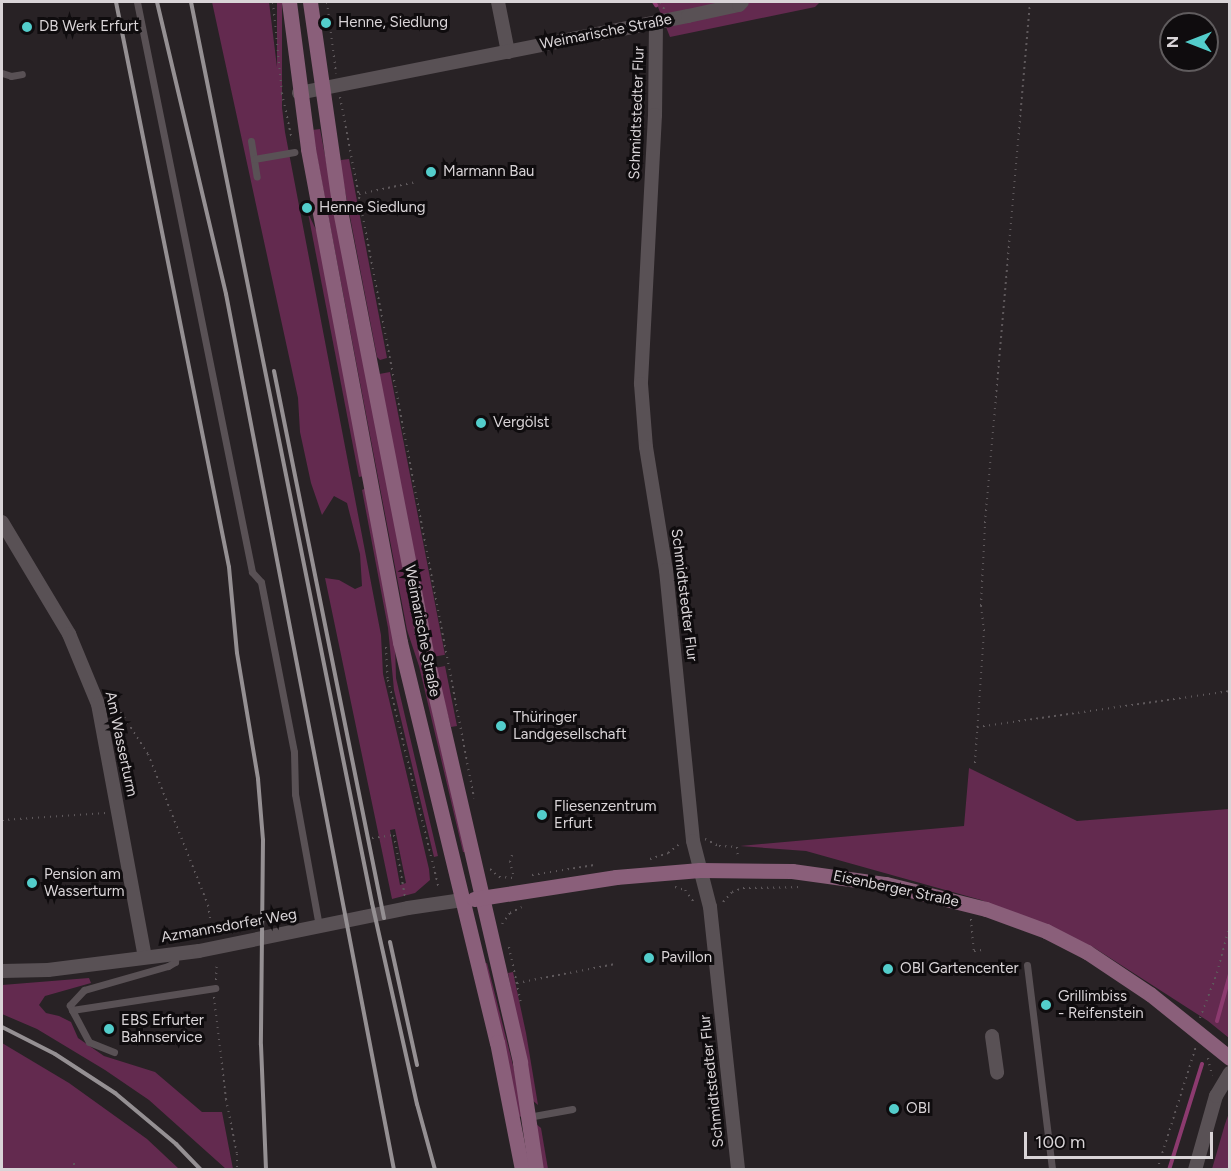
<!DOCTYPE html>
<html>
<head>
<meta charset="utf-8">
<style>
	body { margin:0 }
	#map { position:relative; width:1231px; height:1171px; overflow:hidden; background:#282225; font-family:Figtree,sans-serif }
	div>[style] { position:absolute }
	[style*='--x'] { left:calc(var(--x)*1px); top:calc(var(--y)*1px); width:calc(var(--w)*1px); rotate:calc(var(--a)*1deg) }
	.green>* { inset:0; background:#632a4f; transform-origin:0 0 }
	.stream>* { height:4px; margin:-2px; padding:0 2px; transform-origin:2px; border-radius:2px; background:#8c3a6f }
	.path>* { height:2px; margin-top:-1px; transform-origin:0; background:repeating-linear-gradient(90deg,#5e585b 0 1.5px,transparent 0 6px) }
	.lane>* { height:7px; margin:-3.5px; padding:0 3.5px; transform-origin:3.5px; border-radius:3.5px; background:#595155 }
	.street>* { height:14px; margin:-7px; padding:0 7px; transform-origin:7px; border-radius:7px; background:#595155 }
	.secondary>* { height:15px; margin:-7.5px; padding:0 7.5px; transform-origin:7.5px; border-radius:7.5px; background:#8a5f7a }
	.rail>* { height:4px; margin:-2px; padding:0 2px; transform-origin:2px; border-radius:2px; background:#959093 }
	.dots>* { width:16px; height:16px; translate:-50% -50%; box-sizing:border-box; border:3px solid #0f0c0e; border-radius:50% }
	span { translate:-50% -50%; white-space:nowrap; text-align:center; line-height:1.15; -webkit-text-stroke:6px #0f0c0e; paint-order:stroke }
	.poi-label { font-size:15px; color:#d9d4d7 }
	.left { translate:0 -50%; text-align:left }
	.street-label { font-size:15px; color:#d9d4d7 }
	.frame { position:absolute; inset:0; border:3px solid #d9d4d7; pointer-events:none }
	.north { position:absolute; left:1159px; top:12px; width:60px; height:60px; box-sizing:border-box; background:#0f0c0e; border:2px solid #605c5e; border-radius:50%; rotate:270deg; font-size:16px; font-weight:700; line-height:24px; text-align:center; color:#d9d4d7 }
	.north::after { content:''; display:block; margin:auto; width:21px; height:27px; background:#53cdcb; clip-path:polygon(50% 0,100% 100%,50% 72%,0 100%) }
	.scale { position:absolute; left:1024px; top:1132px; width:189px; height:27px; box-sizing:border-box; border:3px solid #d9d4d7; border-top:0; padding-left:8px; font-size:18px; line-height:21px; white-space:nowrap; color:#d9d4d7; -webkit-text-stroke:4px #0f0c0e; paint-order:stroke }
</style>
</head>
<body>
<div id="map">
	<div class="green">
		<div style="clip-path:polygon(evenodd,212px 2px,269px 2px,285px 132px,381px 635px,383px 674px,429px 869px,430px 880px,415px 893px,392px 899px,325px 578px,339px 580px,355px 589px,362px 586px,360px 554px,347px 503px,334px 496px,322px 515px,311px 483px,300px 432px,298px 398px,212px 2px,395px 829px,406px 883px,400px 885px,390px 830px,395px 829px)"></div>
		<div style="left:277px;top:2px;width:5px;height:125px"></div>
		<div style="clip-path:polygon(656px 2px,820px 2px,815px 7px,670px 37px)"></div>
		<div style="clip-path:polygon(320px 129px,424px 675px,465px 852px,463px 852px,419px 666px,407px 630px,312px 130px)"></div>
		<div style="clip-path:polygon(349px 159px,387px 358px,380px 360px,377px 357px,340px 165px,341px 160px)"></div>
		<div style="clip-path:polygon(308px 213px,318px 234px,364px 476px,359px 477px)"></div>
		<div style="left:390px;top:372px;width:288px;height:11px;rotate:79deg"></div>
		<div style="clip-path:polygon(366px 488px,395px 643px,396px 678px,438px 856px,434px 857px,394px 690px,388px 628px,362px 490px)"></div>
		<div style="clip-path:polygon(445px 666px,457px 726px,451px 727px,435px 668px)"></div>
		<div style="clip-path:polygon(969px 768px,1077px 821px,1229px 809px,1229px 1038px,1208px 1021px,1093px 947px,981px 900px,806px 851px,740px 846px,964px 826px)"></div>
		<div style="clip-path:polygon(487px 963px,515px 1073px,522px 1116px,519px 1117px,484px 964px)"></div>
		<div style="clip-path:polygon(513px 972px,526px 1033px,538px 1105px,532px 1100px,508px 973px)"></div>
		<div style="clip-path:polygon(89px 978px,91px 983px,45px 996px,39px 1005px,46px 1013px,59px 1016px,71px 1022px,78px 1038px,104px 1056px,155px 1072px,202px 1112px,222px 1112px,233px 1169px,226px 1169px,149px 1100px,105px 1070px,37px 1029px,2px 1014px,2px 985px)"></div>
		<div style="clip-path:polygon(2px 1043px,69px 1083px,147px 1139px,179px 1169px,2px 1169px)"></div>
		<div style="clip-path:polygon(1229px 1113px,1229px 1169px,1212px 1169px,1225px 1124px)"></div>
		<div style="clip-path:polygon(536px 1124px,541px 1128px,548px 1169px,543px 1169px)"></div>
	</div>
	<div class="stream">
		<div style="--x:654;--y:2;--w:4;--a:56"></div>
		<div style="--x:1217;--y:1021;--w:49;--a:-74.5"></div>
		<div style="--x:1169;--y:1170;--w:111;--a:-72.7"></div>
	</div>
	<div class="path">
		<div style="--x:273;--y:2;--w:91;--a:84.4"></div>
		<div style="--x:282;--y:93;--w:48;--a:78"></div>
		<div style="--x:327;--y:2;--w:72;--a:82.8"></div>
		<div style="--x:661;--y:2;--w:8;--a:67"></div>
		<div style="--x:340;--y:97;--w:714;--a:79.18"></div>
		<div style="--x:359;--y:194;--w:58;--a:-11.9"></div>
		<div style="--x:386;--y:647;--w:33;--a:87"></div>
		<div style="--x:388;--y:680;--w:216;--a:76.3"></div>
		<div style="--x:108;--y:692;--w:74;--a:57.2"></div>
		<div style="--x:148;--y:754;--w:162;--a:68.3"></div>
		<div style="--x:208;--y:905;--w:30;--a:81"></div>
		<div style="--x:977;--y:727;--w:256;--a:-8.1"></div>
		<div style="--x:975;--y:763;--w:132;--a:-86.1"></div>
		<div style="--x:984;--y:631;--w:25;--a:-97"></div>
		<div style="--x:981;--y:606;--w:83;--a:-87.2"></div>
		<div style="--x:985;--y:523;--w:523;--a:-85.06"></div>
		<div style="--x:2;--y:820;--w:104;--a:-3.9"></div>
		<div style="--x:372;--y:838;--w:22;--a:-8"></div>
		<div style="--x:394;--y:835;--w:63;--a:79.9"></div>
		<div style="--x:705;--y:839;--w:16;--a:27"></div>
		<div style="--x:719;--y:846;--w:18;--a:3"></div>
		<div style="--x:737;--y:847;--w:9;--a:84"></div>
		<div style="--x:512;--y:855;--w:6;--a:108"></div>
		<div style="--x:510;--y:861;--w:17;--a:77"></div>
		<div style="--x:650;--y:859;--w:19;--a:-18"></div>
		<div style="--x:668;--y:853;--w:16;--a:-38"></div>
		<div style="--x:490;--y:869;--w:12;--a:42"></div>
		<div style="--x:499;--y:877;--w:15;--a:4"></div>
		<div style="--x:532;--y:875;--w:63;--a:-9.2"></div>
		<div style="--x:675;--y:887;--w:10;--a:17"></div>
		<div style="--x:685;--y:890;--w:17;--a:54"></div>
		<div style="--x:723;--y:902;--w:13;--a:-48"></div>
		<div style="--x:732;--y:892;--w:12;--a:-20"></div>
		<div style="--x:743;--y:888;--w:59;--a:-1"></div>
		<div style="--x:971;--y:919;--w:32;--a:85"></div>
		<div style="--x:974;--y:951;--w:8;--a:-7"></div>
		<div style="--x:502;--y:924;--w:14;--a:-54"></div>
		<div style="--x:510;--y:913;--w:13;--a:-27"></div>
		<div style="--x:509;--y:947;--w:57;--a:77.9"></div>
		<div style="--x:216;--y:980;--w:18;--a:-87"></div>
		<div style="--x:517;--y:983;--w:100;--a:-11"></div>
		<div style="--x:214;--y:997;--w:103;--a:83.3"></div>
		<div style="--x:226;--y:1099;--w:56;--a:78.7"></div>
		<div style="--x:237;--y:1154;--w:16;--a:90"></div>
		<div style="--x:1200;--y:1018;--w:48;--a:-69.3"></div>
		<div style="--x:1217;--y:973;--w:51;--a:-75.1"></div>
		<div style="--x:1208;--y:1058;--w:18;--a:77"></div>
		<div style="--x:71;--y:1170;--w:11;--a:-63"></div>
		<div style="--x:130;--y:1170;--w:1;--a:-90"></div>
		<div style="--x:1157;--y:1170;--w:130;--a:-72.5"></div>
	</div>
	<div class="lane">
		<div style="--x:137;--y:2;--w:581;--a:78.59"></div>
		<div style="--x:252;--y:572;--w:13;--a:48"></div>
		<div style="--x:261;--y:582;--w:173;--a:79"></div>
		<div style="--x:294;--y:752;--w:42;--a:88.6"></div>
		<div style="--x:295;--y:794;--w:134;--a:79.7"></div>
		<div style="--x:2;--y:73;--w:9;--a:18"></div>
		<div style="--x:11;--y:76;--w:11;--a:-10"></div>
		<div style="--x:251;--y:141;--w:36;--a:81"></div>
		<div style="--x:254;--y:159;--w:41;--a:-9.9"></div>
		<div style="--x:176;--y:953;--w:9;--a:96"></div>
		<div style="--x:175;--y:962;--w:8;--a:150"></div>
		<div style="--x:168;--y:966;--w:87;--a:164.1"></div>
		<div style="--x:84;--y:990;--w:21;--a:133"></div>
		<div style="--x:70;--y:1005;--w:5;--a:68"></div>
		<div style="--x:72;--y:1010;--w:145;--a:-8.7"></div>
		<div style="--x:1027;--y:965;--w:207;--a:83"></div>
		<div style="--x:72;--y:1010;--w:36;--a:62"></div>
		<div style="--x:89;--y:1042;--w:27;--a:22"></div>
		<div style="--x:528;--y:1117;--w:45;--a:-10.3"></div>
	</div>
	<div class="street">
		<div style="--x:498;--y:2;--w:51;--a:78.7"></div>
		<div style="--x:656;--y:22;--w:93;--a:90.6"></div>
		<div style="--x:655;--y:115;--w:269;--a:93"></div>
		<div style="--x:641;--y:384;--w:63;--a:85.5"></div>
		<div style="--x:646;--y:447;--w:125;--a:80.8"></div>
		<div style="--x:666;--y:570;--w:272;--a:84.3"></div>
		<div style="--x:693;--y:841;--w:68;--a:75.6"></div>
		<div style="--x:710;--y:907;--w:264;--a:83.9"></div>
		<div style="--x:299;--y:93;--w:397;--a:-11.2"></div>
		<div style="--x:688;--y:16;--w:52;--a:-12.2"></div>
		<div style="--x:739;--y:5;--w:4;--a:-45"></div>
		<div style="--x:2;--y:522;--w:131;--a:59.1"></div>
		<div style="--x:69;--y:634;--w:76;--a:67.5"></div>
		<div style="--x:98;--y:704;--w:257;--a:79.5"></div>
		<div style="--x:2;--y:971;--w:46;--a:-1.2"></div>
		<div style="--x:48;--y:970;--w:152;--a:-7.2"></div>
		<div style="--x:199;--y:951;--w:213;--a:-11.6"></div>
		<div style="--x:408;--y:908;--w:55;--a:-8.4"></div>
		<div style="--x:992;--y:1036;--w:37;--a:82"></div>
		<div style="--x:1195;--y:1170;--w:77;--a:-74.2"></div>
		<div style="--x:1216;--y:1096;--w:27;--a:-59"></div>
	</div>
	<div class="secondary">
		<div style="--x:289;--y:2;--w:148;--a:82.6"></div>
		<div style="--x:308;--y:149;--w:502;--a:79.43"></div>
		<div style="--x:400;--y:642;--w:412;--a:76.4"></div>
		<div style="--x:497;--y:1042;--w:130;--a:78.9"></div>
		<div style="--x:310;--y:2;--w:210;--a:81.8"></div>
		<div style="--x:340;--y:210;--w:461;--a:79"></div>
		<div style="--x:428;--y:663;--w:410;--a:77"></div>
		<div style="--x:520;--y:1063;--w:108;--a:81.5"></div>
		<div style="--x:474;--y:899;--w:144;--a:-8.8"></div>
		<div style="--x:616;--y:877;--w:84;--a:-4.8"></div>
		<div style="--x:700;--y:870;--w:92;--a:0.6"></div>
		<div style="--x:792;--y:871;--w:95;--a:7.9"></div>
		<div style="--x:886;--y:884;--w:103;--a:14"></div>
		<div style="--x:986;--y:909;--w:64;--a:20.1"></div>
		<div style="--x:1046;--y:931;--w:46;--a:27.1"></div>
		<div style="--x:1087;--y:952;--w:76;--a:33.7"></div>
		<div style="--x:1150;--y:994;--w:102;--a:38.7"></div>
	</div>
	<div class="rail">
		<div style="--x:116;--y:2;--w:576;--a:78.69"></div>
		<div style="--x:229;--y:567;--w:86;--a:84.7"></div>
		<div style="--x:237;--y:653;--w:128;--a:80.5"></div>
		<div style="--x:258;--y:779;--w:61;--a:85.3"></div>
		<div style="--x:263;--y:840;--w:205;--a:90.6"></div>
		<div style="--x:261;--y:1045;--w:125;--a:87.7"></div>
		<div style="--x:157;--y:2;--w:300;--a:76.7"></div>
		<div style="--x:226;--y:294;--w:892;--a:79.14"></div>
		<div style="--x:191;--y:2;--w:919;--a:78.64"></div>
		<div style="--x:372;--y:903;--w:206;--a:77.4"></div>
		<div style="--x:417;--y:1104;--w:68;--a:74.7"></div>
		<div style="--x:274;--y:371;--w:558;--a:78.63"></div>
		<div style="--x:390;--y:942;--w:126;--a:77.6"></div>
		<div style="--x:2;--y:1027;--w:59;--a:27"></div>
		<div style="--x:55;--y:1054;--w:72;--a:33"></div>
		<div style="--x:115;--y:1093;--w:80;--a:39.9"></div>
		<div style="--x:176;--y:1144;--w:36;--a:46"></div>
	</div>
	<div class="dots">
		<div style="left:326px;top:23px;background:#53cdcb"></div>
		<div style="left:27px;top:27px;background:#53cdcb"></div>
		<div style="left:431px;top:172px;background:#53cdcb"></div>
		<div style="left:307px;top:208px;background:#53cdcb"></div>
		<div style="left:481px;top:423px;background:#53cdcb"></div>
		<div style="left:501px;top:726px;background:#53cdcb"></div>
		<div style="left:542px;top:815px;background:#53cdcb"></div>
		<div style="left:32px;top:883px;background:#53cdcb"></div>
		<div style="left:649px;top:958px;background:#53cdcb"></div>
		<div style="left:888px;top:969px;background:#53cdcb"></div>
		<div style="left:1046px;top:1005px;background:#53cdcb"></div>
		<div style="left:109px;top:1029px;background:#53cdcb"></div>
		<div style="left:894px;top:1109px;background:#53cdcb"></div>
	</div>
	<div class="poi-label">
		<span class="left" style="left:338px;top:23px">Henne, Siedlung</span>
		<span class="left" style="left:39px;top:27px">DB Werk Erfurt</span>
		<span class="left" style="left:443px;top:172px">Marmann Bau</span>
		<span class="left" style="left:319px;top:208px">Henne Siedlung</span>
		<span class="left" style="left:493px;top:423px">Vergölst</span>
		<span class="left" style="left:513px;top:726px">Thüringer<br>Landgesellschaft</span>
		<span class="left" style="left:554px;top:815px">Fliesenzentrum<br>Erfurt</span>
		<span class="left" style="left:44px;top:883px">Pension am<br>Wasserturm</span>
		<span class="left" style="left:661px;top:958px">Pavillon</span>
		<span class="left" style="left:900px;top:969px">OBI Gartencenter</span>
		<span class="left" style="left:1058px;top:1005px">Grillimbiss<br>- Reifenstein</span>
		<span class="left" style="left:121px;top:1029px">EBS Erfurter<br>Bahnservice</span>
		<span class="left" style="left:906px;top:1109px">OBI</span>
	</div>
	<div class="street-label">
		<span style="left:606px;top:32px;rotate:-11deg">Weimarische Straße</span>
		<span style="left:637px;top:113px;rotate:-88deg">Schmidtstedter Flur</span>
		<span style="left:684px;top:595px;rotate:83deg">Schmidtstedter Flur</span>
		<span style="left:422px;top:631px;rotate:79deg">Weimarische Straße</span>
		<span style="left:121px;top:744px;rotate:78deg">Am Wasserturm</span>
		<span style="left:896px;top:889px;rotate:12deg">Eisenberger Straße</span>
		<span style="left:229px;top:926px;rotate:-10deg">Azmannsdorfer Weg</span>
		<span style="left:712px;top:1081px;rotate:-96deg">Schmidtstedter Flur</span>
	</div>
	<div class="frame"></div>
	<div class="north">N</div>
	<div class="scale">100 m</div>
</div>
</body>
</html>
